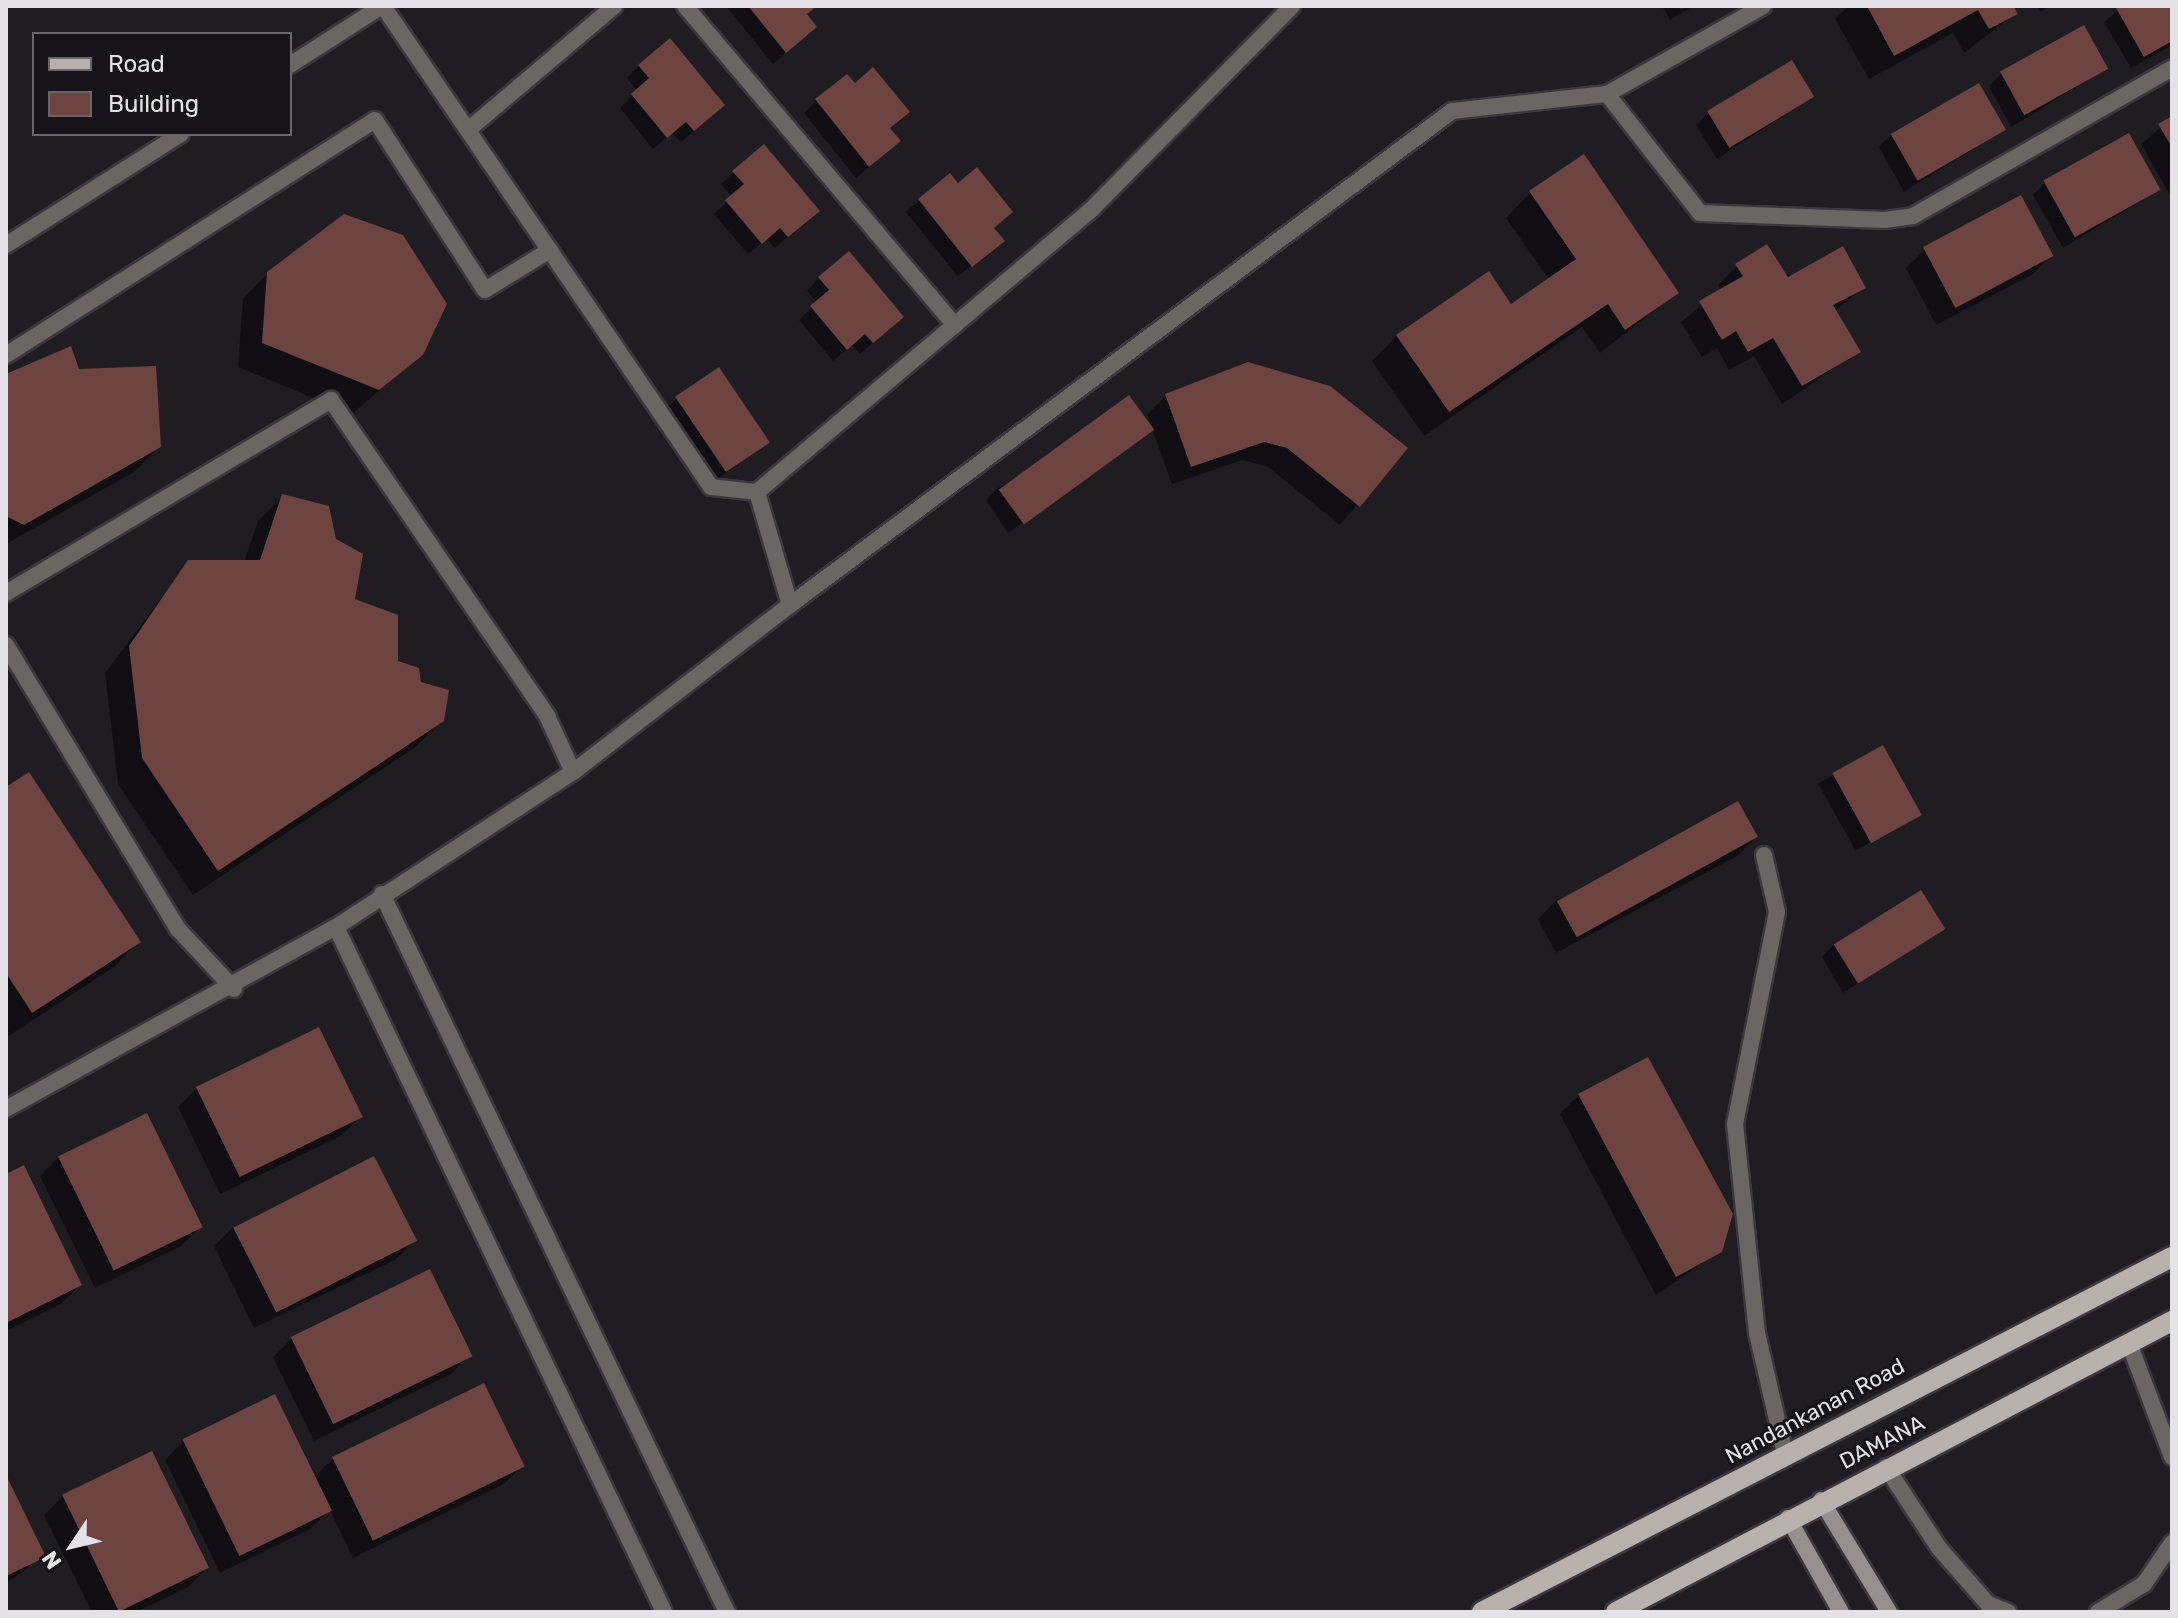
<!DOCTYPE html>
<html>
<head>
<meta charset="utf-8">
<style>
	body { margin:0 }
	#map { position:relative; width:2178px; height:1618px; overflow:hidden; background:#1f1c22; font-family:Rubik,sans-serif }
	div>[style] { position:absolute }
	[style*='--x'] { left:calc(var(--x)*1px); top:calc(var(--y)*1px); width:calc(var(--w)*1px); rotate:calc(var(--a)*1deg) }
	.shadow>* { inset:0; background:#0007; transform-origin:0 0 }
	.building>* { inset:0; background:#6d4440; transform-origin:0 0 }
	.roads { filter:drop-shadow(2px 0 #3b383d) drop-shadow(-2px 0 #3b383d) drop-shadow(0 2px #3b383d) drop-shadow(0 -2px #3b383d) }
	.lane>* { height:16px; margin:-8px; padding:0 8px; transform-origin:8px; border-radius:8px; background:#696664 }
	.street>* { height:16px; margin:-8px; padding:0 8px; transform-origin:8px; border-radius:8px; background:#696664 }
	.secondary>* { height:16px; margin:-8px; padding:0 8px; transform-origin:8px; border-radius:8px; background:#958f8d }
	.primary>* { height:20px; margin:-10px; padding:0 10px; transform-origin:10px; border-radius:10px; background:#b7b0ac }
	span { translate:-50% -50%; white-space:nowrap; text-align:center; line-height:1.15; -webkit-text-stroke:6px #161319; paint-order:stroke }
	.street-label { font-size:22px; color:#e4e2e6 }
	.frame { position:absolute; inset:0; border:8px solid #e4e2e6; pointer-events:none }
	.legend { position:absolute; left:32px; top:32px; width:260px; height:104px; box-sizing:border-box; background:#161319; border:2px solid #68666b; margin:0; padding:10px 14px; list-style:none; font-size:24px; color:#e4e2e6 }
	.legend li { display:flex; align-items:center; gap:16px; height:40px }
	.legend b { width:40px; border:2px solid #68666b }
	.north { position:absolute; left:32px; top:1506px; width:80px; height:80px; -webkit-text-stroke:6px #161319; paint-order:stroke; rotate:235deg; font-size:22px; font-weight:700; line-height:32px; text-align:center; color:#e4e2e6 }
	.north::after { content:''; display:block; margin:auto; width:28px; height:36px; background:#e4e2e6; clip-path:polygon(50% 0,100% 100%,50% 72%,0 100%) }
</style>
</head>
<body>
<div id="map">
	<div class="shadow">
		<div style="clip-path:polygon(726px 6px,816px 6px,806px 15px,815px 27px,773px 64px)"></div>
		<div style="clip-path:polygon(1662px 6px,1682px 9px,1693px 6px,1670px 20px)"></div>
		<div style="clip-path:polygon(1848px 6px,2011px 6px,2015px 14px,1964px 53px,1953px 33px,1869px 79px,1835px 19px)"></div>
		<div style="clip-path:polygon(2037px 6px,2050px 6px,2040px 12px)"></div>
		<div style="clip-path:polygon(2123px 6px,2172px 6px,2172px 45px,2131px 68px,2104px 22px)"></div>
		<div style="clip-path:polygon(639px 66px,710px 117px,681px 142px,672px 133px,653px 149px,620px 108px,637px 91px,627px 78px)"></div>
		<div style="clip-path:polygon(2106px 69px,2011px 127px,1989px 86px,2001px 74px)"></div>
		<div style="clip-path:polygon(1812px 97px,1717px 159px,1696px 125px,1709px 113px)"></div>
		<div style="clip-path:polygon(816px 101px,907px 112px,889px 129px,886px 153px,856px 178px,804px 113px)"></div>
		<div style="clip-path:polygon(2172px 118px,2172px 191px,2169px 193px,2141px 144px)"></div>
		<div style="clip-path:polygon(2004px 130px,1904px 192px,1879px 147px,1891px 135px)"></div>
		<div style="clip-path:polygon(734px 172px,804px 223px,775px 248px,767px 239px,748px 254px,714px 214px,732px 197px,721px 184px)"></div>
		<div style="left:950px;top:176px;width:83px;height:57px;rotate:51deg"></div>
		<div style="clip-path:polygon(2045px 183px,2159px 190px,2063px 248px,2033px 195px)"></div>
		<div style="clip-path:polygon(1530px 193px,1677px 293px,1600px 353px,1582px 327px,1424px 436px,1372px 361px,1397px 336px,1510px 306px,1549px 280px,1506px 218px)"></div>
		<div style="clip-path:polygon(1925px 249px,2051px 255px,2033px 274px,1936px 325px,1906px 268px)"></div>
		<div style="clip-path:polygon(1737px 266px,1864px 287px,1835px 311px,1858px 352px,1782px 404px,1754px 356px,1729px 370px,1717px 348px,1702px 357px,1681px 322px,1721px 290px,1718px 285px)"></div>
		<div style="clip-path:polygon(268px 273px,421px 354px,352px 414px,238px 367px,243px 299px)"></div>
		<div style="clip-path:polygon(819px 278px,902px 317px,860px 354px,852px 345px,833px 361px,799px 320px,817px 303px,807px 291px)"></div>
		<div style="clip-path:polygon(70px 348px,77px 371px,159px 447px,134px 472px,6px 544px,6px 377px)"></div>
		<div style="clip-path:polygon(1166px 396px,1405px 448px,1340px 525px,1268px 467px,1243px 460px,1172px 484px,1152px 429px,1008px 533px,986px 500px,998px 488px,1152px 428px,1147px 415px)"></div>
		<div style="clip-path:polygon(676px 399px,768px 442px,712px 483px,664px 411px)"></div>
		<div style="clip-path:polygon(283px 496px,334px 540px,352px 600px,442px 720px,417px 746px,193px 895px,118px 784px,105px 673px,189px 562px,244px 562px,258px 521px)"></div>
		<div style="left:1882px;top:748px;width:77px;height:73px;rotate:61deg"></div>
		<div style="clip-path:polygon(6px 789px,138px 942px,114px 967px,7px 1037px)"></div>
		<div style="clip-path:polygon(1756px 837px,1737px 856px,1556px 953px,1538px 919px,1557px 900px)"></div>
		<div style="clip-path:polygon(1942px 928px,1843px 993px,1822px 957px,1834px 944px)"></div>
		<div style="clip-path:polygon(197px 1088px,360px 1117px,341px 1136px,220px 1194px,178px 1107px)"></div>
		<div style="clip-path:polygon(1579px 1095px,1720px 1251px,1656px 1295px,1560px 1114px)"></div>
		<div style="clip-path:polygon(59px 1157px,200px 1227px,181px 1246px,95px 1288px,40px 1176px)"></div>
		<div style="clip-path:polygon(6px 1176px,80px 1285px,61px 1304px,6px 1331px)"></div>
		<div style="clip-path:polygon(233px 1227px,414px 1241px,395px 1260px,254px 1328px,214px 1246px)"></div>
		<div style="clip-path:polygon(292px 1338px,470px 1355px,451px 1374px,314px 1441px,273px 1357px)"></div>
		<div style="clip-path:polygon(184px 1441px,313px 1478px,333px 1459px,522px 1465px,504px 1484px,353px 1558px,330px 1510px,310px 1529px,220px 1573px,165px 1460px)"></div>
		<div style="clip-path:polygon(6px 1480px,43px 1556px,6px 1584px)"></div>
		<div style="clip-path:polygon(63px 1496px,207px 1568px,188px 1587px,136px 1612px,92px 1612px,44px 1515px)"></div>
	</div>
	<div class="building">
		<div style="clip-path:polygon(748px 6px,817px 6px,807px 14px,817px 27px,786px 53px)"></div>
		<div style="clip-path:polygon(1867px 6px,2013px 6px,2018px 14px,1989px 29px,1978px 10px,1894px 56px)"></div>
		<div style="clip-path:polygon(2172px 6px,2172px 41px,2144px 57px,2116px 8px)"></div>
		<div style="left:2084px;top:25px;width:50px;height:96px;rotate:61deg"></div>
		<div style="clip-path:polygon(670px 38px,725px 105px,694px 131px,686px 122px,667px 138px,631px 94px,649px 78px,638px 65px)"></div>
		<div style="left:1792px;top:60px;width:43px;height:99px;rotate:59deg"></div>
		<div style="clip-path:polygon(873px 67px,910px 112px,890px 128px,901px 141px,869px 167px,815px 99px,847px 74px,855px 83px)"></div>
		<div style="left:1979px;top:83px;width:54px;height:102px;rotate:60deg"></div>
		<div style="clip-path:polygon(2172px 116px,2172px 147px,2158px 124px)"></div>
		<div style="left:2129px;top:133px;width:65px;height:98px;rotate:61deg"></div>
		<div style="clip-path:polygon(764px 144px,820px 211px,788px 237px,780px 228px,762px 244px,725px 200px,744px 184px,732px 171px)"></div>
		<div style="clip-path:polygon(1584px 154px,1679px 293px,1625px 330px,1608px 304px,1449px 412px,1396px 335px,1489px 271px,1511px 304px,1576px 259px,1529px 191px)"></div>
		<div style="clip-path:polygon(977px 167px,1013px 212px,994px 228px,1005px 241px,972px 267px,918px 199px,950px 173px,958px 183px)"></div>
		<div style="left:2021px;top:195px;width:69px;height:111px;rotate:62deg"></div>
		<div style="clip-path:polygon(344px 214px,403px 235px,447px 304px,423px 355px,379px 390px,262px 343px,267px 272px)"></div>
		<div style="clip-path:polygon(1767px 244px,1788px 277px,1843px 246px,1866px 288px,1833px 305px,1861px 352px,1802px 386px,1773px 338px,1748px 352px,1736px 331px,1722px 340px,1699px 301px,1743px 276px,1735px 264px)"></div>
		<div style="clip-path:polygon(849px 251px,904px 317px,873px 343px,865px 334px,847px 350px,810px 306px,829px 290px,818px 277px)"></div>
		<div style="clip-path:polygon(71px 346px,79px 369px,156px 366px,161px 447px,24px 525px,6px 516px,6px 374px)"></div>
		<div style="clip-path:polygon(1248px 362px,1330px 386px,1408px 448px,1360px 507px,1287px 448px,1264px 442px,1191px 467px,1165px 394px)"></div>
		<div style="left:719px;top:367px;width:91px;height:53px;rotate:56deg"></div>
		<div style="left:1129px;top:395px;width:43px;height:161px;rotate:54deg"></div>
		<div style="clip-path:polygon(282px 494px,329px 506px,336px 539px,363px 554px,355px 599px,398px 615px,398px 661px,419px 668px,421px 682px,449px 690px,444px 721px,218px 871px,142px 758px,129px 646px,188px 560px,260px 560px)"></div>
		<div style="left:1883px;top:745px;width:80px;height:58px;rotate:61deg"></div>
		<div style="clip-path:polygon(29px 772px,141px 942px,32px 1013px,6px 973px,6px 787px)"></div>
		<div style="left:1738px;top:801px;width:41px;height:207px;rotate:61deg"></div>
		<div style="left:1921px;top:890px;width:46px;height:103px;rotate:58deg"></div>
		<div style="left:319px;top:1027px;width:100px;height:137px;rotate:64deg"></div>
		<div style="clip-path:polygon(1648px 1057px,1733px 1214px,1722px 1252px,1676px 1277px,1578px 1094px)"></div>
		<div style="left:147px;top:1113px;width:127px;height:99px;rotate:64deg"></div>
		<div style="left:374px;top:1156px;width:95px;height:158px;rotate:63deg"></div>
		<div style="clip-path:polygon(24px 1165px,82px 1285px,6px 1323px,6px 1174px)"></div>
		<div style="left:430px;top:1269px;width:97px;height:155px;rotate:64deg"></div>
		<div style="left:484px;top:1383px;width:93px;height:169px;rotate:64deg"></div>
		<div style="left:275px;top:1394px;width:130px;height:103px;rotate:64deg"></div>
		<div style="left:152px;top:1451px;width:130px;height:100px;rotate:64deg"></div>
		<div style="clip-path:polygon(6px 1475px,46px 1557px,6px 1576px)"></div>
	</div>
	<div class="roads">
		<div class="lane">
			<div style="--x:1607;--y:94;--w:151;--a:52"></div>
			<div style="--x:1700;--y:213;--w:185;--a:2.2"></div>
			<div style="--x:1885;--y:220;--w:28;--a:-8"></div>
			<div style="--x:1913;--y:216;--w:298;--a:-29.7"></div>
			<div style="--x:6;--y:355;--w:437;--a:-32.5"></div>
			<div style="--x:375;--y:120;--w:202;--a:57.1"></div>
			<div style="--x:485;--y:290;--w:76;--a:-31.6"></div>
			<div style="--x:6;--y:593;--w:378;--a:-30.7"></div>
			<div style="--x:331;--y:400;--w:383;--a:55.6"></div>
			<div style="--x:547;--y:716;--w:62;--a:65.1"></div>
			<div style="--x:790;--y:605;--w:826;--a:-36.73"></div>
			<div style="--x:1452;--y:111;--w:156;--a:-6.3"></div>
			<div style="--x:1607;--y:94;--w:179;--a:-29.4"></div>
			<div style="--x:6;--y:645;--w:332;--a:58.8"></div>
			<div style="--x:178;--y:929;--w:82;--a:47"></div>
			<div style="--x:1764;--y:855;--w:58;--a:77.2"></div>
			<div style="--x:1777;--y:912;--w:216;--a:101.2"></div>
			<div style="--x:1735;--y:1124;--w:210;--a:84"></div>
			<div style="--x:1757;--y:1333;--w:124;--a:77"></div>
			<div style="--x:2129;--y:1343;--w:122;--a:69.3"></div>
			<div style="--x:1886;--y:1467;--w:97;--a:56.8"></div>
			<div style="--x:1939;--y:1548;--w:74;--a:48.8"></div>
			<div style="--x:1988;--y:1604;--w:22;--a:22"></div>
			<div style="--x:2098;--y:1612;--w:54;--a:-31.3"></div>
			<div style="--x:2144;--y:1584;--w:50;--a:-55.7"></div>
		</div>
		<div class="street">
			<div style="--x:383;--y:6;--w:582;--a:55.71"></div>
			<div style="--x:711;--y:487;--w:46;--a:6.2"></div>
			<div style="--x:685;--y:6;--w:418;--a:49.8"></div>
			<div style="--x:290;--y:65;--w:109;--a:-32.7"></div>
			<div style="--x:468;--y:130;--w:192;--a:-40.3"></div>
			<div style="--x:6;--y:245;--w:207;--a:-32.4"></div>
			<div style="--x:382;--y:894;--w:797;--a:64.34"></div>
			<div style="--x:336;--y:927;--w:759;--a:64.41"></div>
			<div style="--x:6;--y:1109;--w:377;--a:-28.9"></div>
			<div style="--x:336;--y:927;--w:283;--a:-33.2"></div>
			<div style="--x:573;--y:772;--w:274;--a:-37.6"></div>
			<div style="--x:790;--y:605;--w:118;--a:-106.3"></div>
			<div style="--x:757;--y:492;--w:437;--a:-40.2"></div>
			<div style="--x:1091;--y:210;--w:286;--a:-45.4"></div>
		</div>
		<div class="secondary">
			<div style="--x:1821;--y:1500;--w:131;--a:58.7"></div>
			<div style="--x:1788;--y:1518;--w:108;--a:60.6"></div>
		</div>
		<div class="primary">
			<div style="--x:1482;--y:1612;--w:776;--a:-27.23"></div>
			<div style="--x:1616;--y:1612;--w:628;--a:-27.63"></div>
		</div>
	</div>
	<div class="street-label">
		<span style="left:1815px;top:1411px;rotate:-28deg">Nandankanan Road</span>
		<span style="left:1882px;top:1442px;rotate:-27deg">DAMANA</span>
	</div>
	<div class="frame"></div>
	<ul class="legend">
	<li><b style="height:10px;background:#b7b0ac"></b>Road</li>
	<li><b style="height:22px;background:#6d4440"></b>Building</li>
	</ul>
	<div class="north">N</div>
</div>
</body>
</html>
